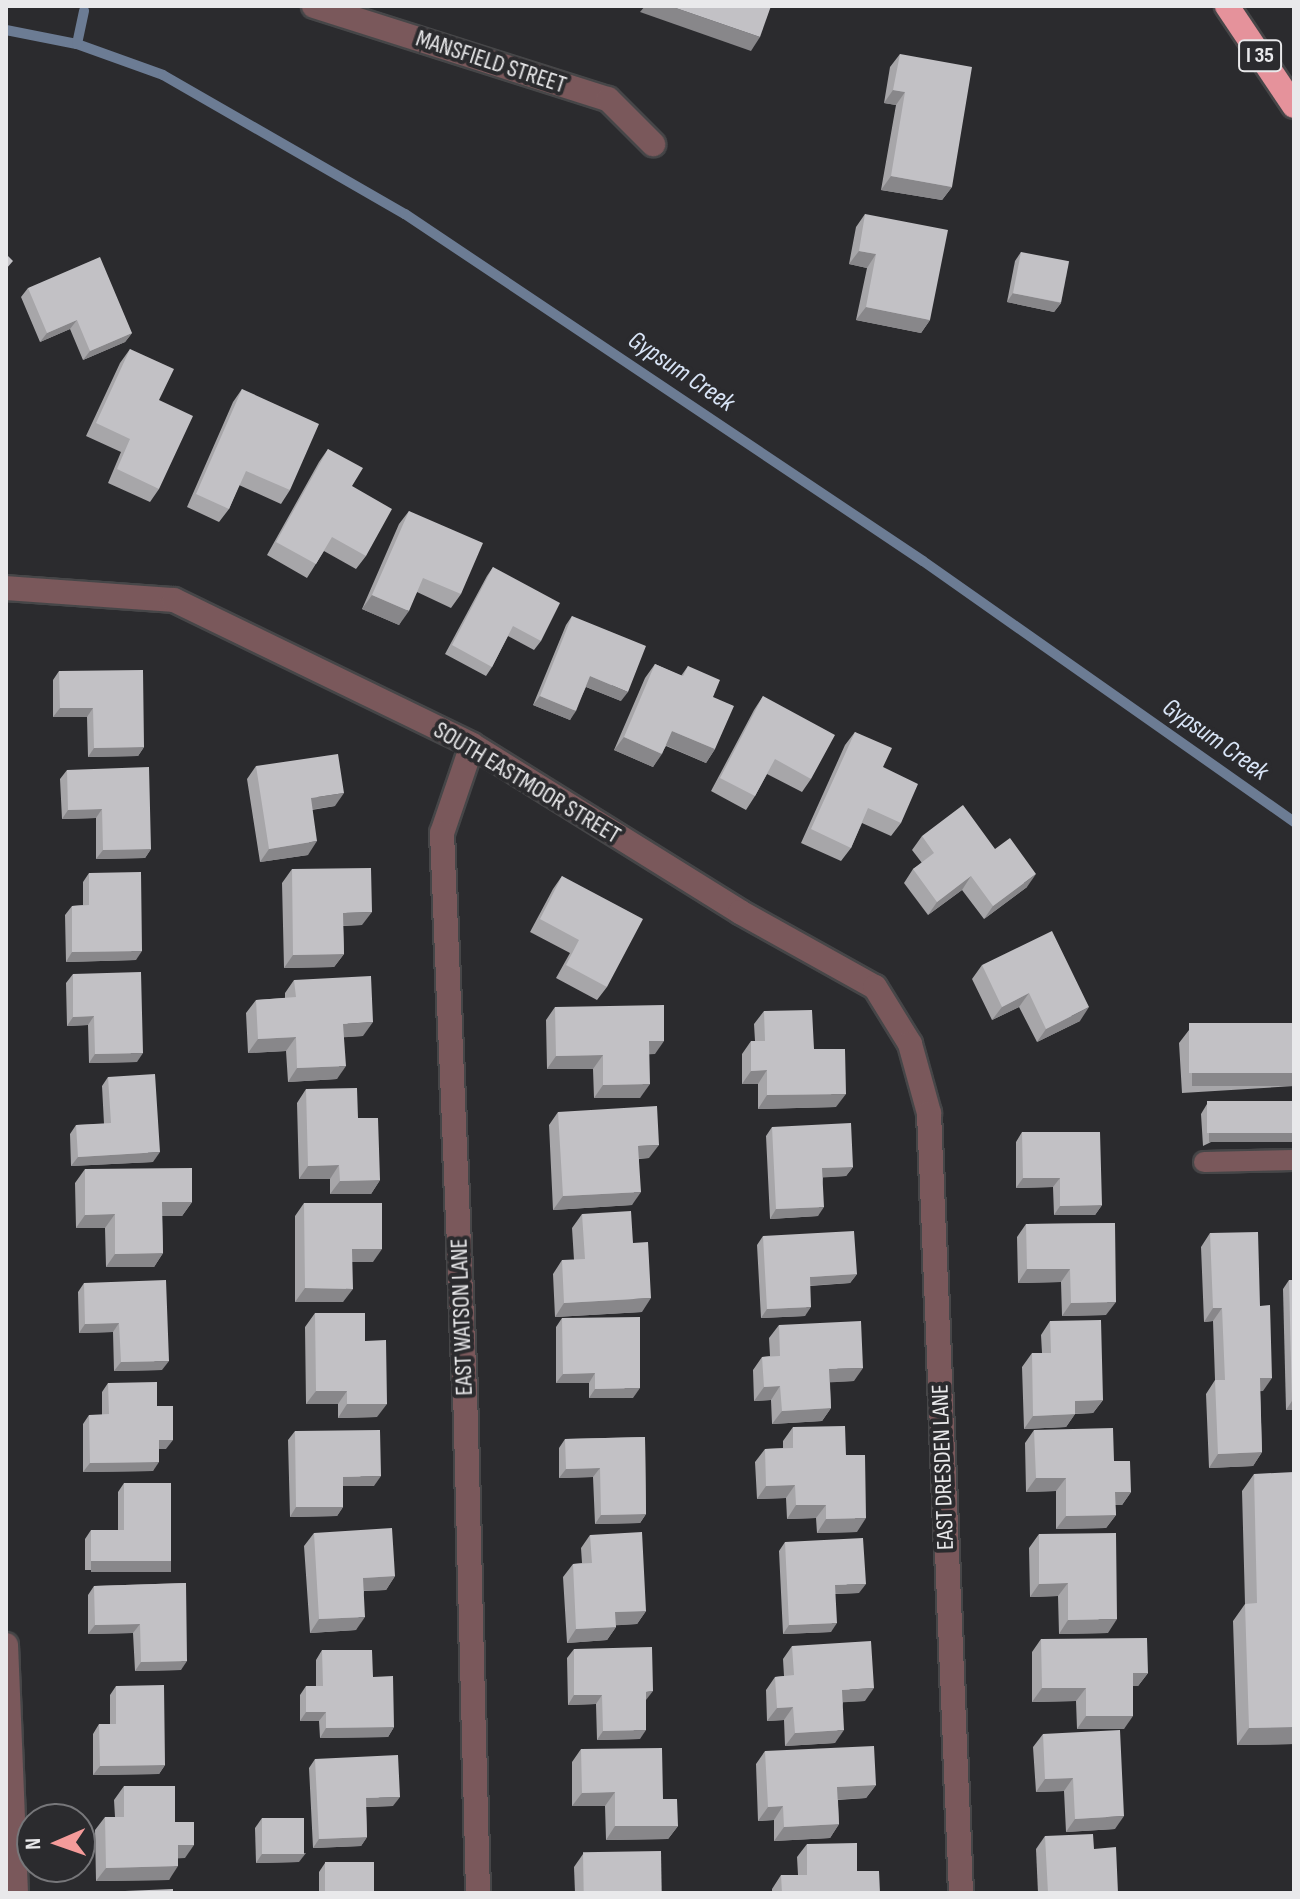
<!DOCTYPE html>
<html>
<head>
<meta charset="utf-8">
<style>
	body { margin:0 }
	#map { position:relative; width:1300px; height:1899px; overflow:hidden; background:#2b2b2e; font-family:"Sofia Sans Condensed",sans-serif }
	div>[style] { position:absolute }
	[style*='--x'] { left:calc(var(--x)*1px); top:calc(var(--y)*1px); width:calc(var(--w)*1px); rotate:calc(var(--a)*1deg) }
	.stream>* { height:10px; margin:-5px; padding:0 5px; transform-origin:5px; border-radius:5px; background:#6c7c94 }
	.roads { filter:drop-shadow(2px 0 #464648) drop-shadow(-2px 0 #464648) drop-shadow(0 2px #464648) drop-shadow(0 -2px #464648) }
	.lane>* { height:20px; margin:-10px; padding:0 10px; transform-origin:10px; border-radius:10px; background:#7a585b }
	.street>* { height:24px; margin:-12px; padding:0 12px; transform-origin:12px; border-radius:12px; background:#7a585b }
	.highway>* { height:24px; margin:-12px; padding:0 12px; transform-origin:12px; border-radius:12px; background:#e5929b }
	.wall>* { inset:0; background:#a7a6a9 }
	.shaded-wall>* { inset:0; background:#88878a; transform-origin:0 0 }
	.building>* { inset:0; background:#c2c1c5; transform-origin:0 0 }
	span { translate:-50% -50%; white-space:nowrap; text-align:center; line-height:1.15; -webkit-text-stroke:8px #2b2b2e; paint-order:stroke }
	.shield-label span { padding:2px 6px; background:#2b2b2e; border:2px solid; border-radius:6px; -webkit-text-stroke-width:0 }
	.shield-label { font-size:22px; color:#e9e9eb; font-weight:700 }
	.street-label { font-size:24px; color:#e9e9eb }
	.water-label { font-size:26px; color:#d9e5f7; font-style:italic }
	.frame { position:absolute; inset:0; border:8px solid #e9e9eb; pointer-events:none }
	.north { position:absolute; left:16px; top:1803px; width:80px; height:80px; box-sizing:border-box; background:#2b2b2e; border:2px solid #77777a; border-radius:50%; rotate:268deg; font-size:22px; font-weight:700; line-height:32px; text-align:center; color:#e9e9eb }
	.north::after { content:''; display:block; margin:auto; width:28px; height:36px; background:#f59b9a; clip-path:polygon(50% 0,100% 100%,50% 72%,0 100%) }
</style>
</head>
<body>
<div id="map">
	<div class="stream">
		<div style="--x:6;--y:30;--w:72;--a:11.2"></div>
		<div style="--x:77;--y:44;--w:91;--a:19.8"></div>
		<div style="--x:163;--y:75;--w:279;--a:29.9"></div>
		<div style="--x:405;--y:214;--w:623;--a:33.82"></div>
		<div style="--x:923;--y:561;--w:454;--a:35.1"></div>
		<div style="--x:77;--y:44;--w:34;--a:-78"></div>
	</div>
	<div class="roads">
		<div class="lane">
			<div style="--x:1204;--y:1162;--w:90;--a:-1.3"></div>
		</div>
		<div class="street">
			<div style="--x:314;--y:6;--w:308;--a:17.6"></div>
			<div style="--x:608;--y:99;--w:64;--a:45"></div>
			<div style="--x:6;--y:588;--w:168;--a:4.1"></div>
			<div style="--x:174;--y:600;--w:331;--a:25.9"></div>
			<div style="--x:472;--y:745;--w:316;--a:31.9"></div>
			<div style="--x:740;--y:912;--w:154;--a:29.1"></div>
			<div style="--x:875;--y:987;--w:67;--a:58.4"></div>
			<div style="--x:910;--y:1044;--w:72;--a:74.6"></div>
			<div style="--x:929;--y:1113;--w:781;--a:87.65"></div>
			<div style="--x:472;--y:745;--w:93;--a:108.8"></div>
			<div style="--x:442;--y:833;--w:557;--a:87.64"></div>
			<div style="--x:465;--y:1390;--w:503;--a:88.52"></div>
			<div style="--x:6;--y:1645;--w:248;--a:87.7"></div>
		</div>
		<div class="highway">
			<div style="--x:1227;--y:6;--w:120;--a:56.2"></div>
		</div>
	</div>
	<div class="wall">
		<div style="clip-path:polygon(900px 54px,952px 187px,942px 200px,881px 190px,896px 105px,884px 103px,890px 67px)"></div>
		<div style="clip-path:polygon(865px 214px,930px 320px,921px 333px,856px 320px,867px 268px,849px 264px,856px 227px)"></div>
		<div style="clip-path:polygon(1021px 252px,1061px 303px,1054px 312px,1007px 302px,1015px 261px)"></div>
		<div style="clip-path:polygon(28px 288px,132px 333px,125px 342px,83px 360px,70px 329px,40px 342px,21px 297px)"></div>
		<div style="clip-path:polygon(130px 349px,159px 400px,159px 489px,150px 502px,108px 483px,121px 452px,86px 436px,120px 363px)"></div>
		<div style="clip-path:polygon(242px 389px,290px 490px,281px 504px,239px 485px,229px 509px,219px 522px,187px 507px,233px 402px)"></div>
		<div style="clip-path:polygon(328px 449px,352px 486px,366px 556px,356px 569px,324px 551px,307px 578px,267px 555px,319px 462px)"></div>
		<div style="clip-path:polygon(409px 511px,461px 594px,451px 608px,417px 592px,399px 625px,362px 609px,399px 524px)"></div>
		<div style="clip-path:polygon(493px 567px,541px 641px,534px 650px,508px 636px,492px 667px,486px 676px,445px 654px,487px 576px)"></div>
		<div style="clip-path:polygon(572px 616px,621px 701px,586px 687px,570px 720px,533px 705px,566px 625px)"></div>
		<div style="clip-path:polygon(655px 664px,681px 676px,688px 666px,713px 697px,715px 749px,706px 763px,666px 746px,653px 767px,614px 750px,645px 678px)"></div>
		<div style="clip-path:polygon(59px 671px,144px 747px,138px 756px,88px 757px,87px 717px,53px 717px,53px 680px)"></div>
		<div style="clip-path:polygon(763px 696px,811px 779px,802px 792px,767px 774px,755px 796px,746px 810px,711px 791px,754px 710px)"></div>
		<div style="clip-path:polygon(855px 732px,883px 767px,901px 823px,891px 836px,862px 823px,851px 848px,841px 861px,801px 843px,845px 745px)"></div>
		<div style="clip-path:polygon(256px 766px,335px 806px,312px 810px,308px 855px,260px 862px,247px 779px)"></div>
		<div style="clip-path:polygon(67px 770px,151px 849px,145px 858px,96px 859px,96px 818px,62px 819px,60px 779px)"></div>
		<div style="clip-path:polygon(922px 836px,995px 849px,1027px 887px,984px 919px,962px 890px,928px 915px,904px 883px,913px 869px,922px 863px,912px 850px)"></div>
		<div style="clip-path:polygon(292px 869px,362px 925px,343px 926px,344px 954px,334px 967px,284px 968px,282px 883px)"></div>
		<div style="clip-path:polygon(89px 873px,136px 960px,66px 962px,65px 915px,72px 906px,83px 905px,83px 882px)"></div>
		<div style="clip-path:polygon(562px 876px,607px 987px,597px 1000px,556px 978px,570px 953px,530px 932px,553px 889px)"></div>
		<div style="clip-path:polygon(982px 965px,1080px 1021px,1037px 1042px,1019px 1007px,992px 1020px,972px 979px)"></div>
		<div style="clip-path:polygon(73px 974px,137px 1062px,89px 1063px,88px 1025px,67px 1026px,66px 983px)"></div>
		<div style="clip-path:polygon(294px 980px,363px 1036px,344px 1037px,337px 1079px,288px 1082px,286px 1051px,248px 1053px,246px 1013px,256px 1000px,285px 998px,285px 993px)"></div>
		<div style="clip-path:polygon(555px 1007px,655px 1054px,649px 1054px,640px 1098px,594px 1098px,593px 1069px,547px 1069px,546px 1020px)"></div>
		<div style="clip-path:polygon(764px 1011px,814px 1049px,836px 1107px,758px 1109px,758px 1084px,742px 1084px,742px 1054px,751px 1041px,755px 1041px,754px 1024px)"></div>
		<div style="clip-path:polygon(1294px 1023px,1294px 1096px,1294px 1086px,1182px 1093px,1179px 1043px,1189px 1030px)"></div>
		<div style="clip-path:polygon(108px 1077px,153px 1162px,71px 1166px,70px 1134px,76px 1125px,104px 1124px,102px 1086px)"></div>
		<div style="clip-path:polygon(306px 1089px,358px 1118px,380px 1180px,371px 1194px,330px 1194px,330px 1179px,299px 1179px,297px 1103px)"></div>
		<div style="clip-path:polygon(1294px 1101px,1203px 1146px,1201px 1114px,1207px 1104px)"></div>
		<div style="clip-path:polygon(558px 1112px,649px 1158px,639px 1159px,632px 1205px,553px 1210px,549px 1125px)"></div>
		<div style="clip-path:polygon(772px 1127px,853px 1167px,846px 1176px,823px 1177px,818px 1216px,770px 1219px,766px 1136px)"></div>
		<div style="clip-path:polygon(1022px 1132px,1102px 1205px,1095px 1215px,1054px 1215px,1053px 1187px,1016px 1188px,1016px 1142px)"></div>
		<div style="clip-path:polygon(85px 1169px,192px 1202px,182px 1216px,162px 1216px,163px 1253px,154px 1267px,106px 1267px,105px 1228px,76px 1228px,75px 1183px)"></div>
		<div style="clip-path:polygon(304px 1203px,373px 1262px,352px 1262px,343px 1302px,295px 1302px,295px 1216px)"></div>
		<div style="clip-path:polygon(582px 1214px,642px 1312px,555px 1317px,553px 1274px,562px 1260px,574px 1260px,572px 1228px)"></div>
		<div style="clip-path:polygon(1115px 1223px,1106px 1315px,1062px 1316px,1061px 1282px,1018px 1283px,1017px 1237px,1026px 1224px)"></div>
		<div style="clip-path:polygon(1210px 1233px,1263px 1391px,1260px 1391px,1262px 1452px,1253px 1466px,1209px 1468px,1206px 1394px,1215px 1380px,1213px 1321px,1204px 1322px,1201px 1247px)"></div>
		<div style="clip-path:polygon(763px 1236px,857px 1274px,850px 1283px,810px 1286px,805px 1316px,761px 1318px,757px 1245px)"></div>
		<div style="clip-path:polygon(1289px 1280px,1294px 1280px,1294px 1410px,1286px 1410px,1283px 1289px)"></div>
		<div style="clip-path:polygon(84px 1283px,162px 1370px,114px 1371px,113px 1332px,79px 1333px,78px 1292px)"></div>
		<div style="clip-path:polygon(315px 1313px,365px 1341px,377px 1417px,338px 1418px,338px 1404px,306px 1404px,305px 1327px)"></div>
		<div style="clip-path:polygon(562px 1318px,633px 1398px,589px 1398px,589px 1383px,556px 1383px,556px 1327px)"></div>
		<div style="clip-path:polygon(1050px 1321px,1103px 1400px,1093px 1413px,1075px 1414px,1066px 1427px,1024px 1429px,1022px 1367px,1032px 1353px,1042px 1353px,1041px 1335px)"></div>
		<div style="clip-path:polygon(779px 1325px,854px 1381px,830px 1382px,831px 1408px,822px 1421px,772px 1424px,771px 1400px,754px 1401px,753px 1370px,762px 1357px,770px 1356px,769px 1338px)"></div>
		<div style="clip-path:polygon(108px 1383px,157px 1406px,166px 1449px,159px 1449px,153px 1471px,83px 1472px,83px 1424px,89px 1415px,102px 1415px,102px 1392px)"></div>
		<div style="clip-path:polygon(793px 1427px,846px 1455px,857px 1532px,817px 1533px,816px 1518px,787px 1519px,786px 1498px,757px 1499px,755px 1462px,765px 1449px,783px 1448px,783px 1441px)"></div>
		<div style="clip-path:polygon(1034px 1430px,1114px 1461px,1131px 1492px,1122px 1505px,1115px 1505px,1116px 1515px,1106px 1528px,1056px 1529px,1056px 1491px,1026px 1492px,1025px 1443px)"></div>
		<div style="clip-path:polygon(295px 1431px,374px 1486px,343px 1486px,343px 1507px,337px 1516px,290px 1517px,288px 1440px)"></div>
		<div style="clip-path:polygon(645px 1437px,646px 1514px,640px 1523px,595px 1524px,593px 1477px,559px 1478px,559px 1448px,565px 1439px)"></div>
		<div style="clip-path:polygon(1254px 1474px,1294px 1744px,1237px 1745px,1233px 1621px,1245px 1604px,1242px 1491px)"></div>
		<div style="clip-path:polygon(124px 1483px,165px 1570px,85px 1570px,85px 1539px,91px 1530px,118px 1530px,118px 1492px)"></div>
		<div style="clip-path:polygon(314px 1533px,395px 1576px,386px 1590px,364px 1591px,356px 1630px,310px 1633px,304px 1546px)"></div>
		<div style="clip-path:polygon(1039px 1534px,1108px 1633px,1059px 1634px,1058px 1596px,1030px 1597px,1029px 1548px)"></div>
		<div style="clip-path:polygon(590px 1535px,646px 1611px,637px 1624px,616px 1625px,616px 1627px,607px 1640px,567px 1643px,563px 1577px,573px 1564px,582px 1563px,581px 1548px)"></div>
		<div style="clip-path:polygon(785px 1542px,859px 1593px,835px 1594px,831px 1632px,783px 1634px,779px 1551px)"></div>
		<div style="clip-path:polygon(186px 1583px,181px 1670px,135px 1671px,133px 1633px,88px 1634px,88px 1595px,94px 1586px)"></div>
		<div style="clip-path:polygon(1041px 1639px,1148px 1673px,1138px 1686px,1133px 1686px,1124px 1729px,1077px 1729px,1076px 1701px,1032px 1702px,1032px 1652px)"></div>
		<div style="clip-path:polygon(792px 1646px,865px 1701px,843px 1702px,835px 1743px,785px 1746px,784px 1720px,767px 1721px,766px 1690px,775px 1677px,784px 1676px,783px 1659px)"></div>
		<div style="clip-path:polygon(574px 1649px,640px 1739px,597px 1740px,596px 1704px,568px 1705px,567px 1658px)"></div>
		<div style="clip-path:polygon(322px 1650px,373px 1677px,394px 1727px,388px 1737px,320px 1738px,319px 1721px,300px 1721px,300px 1695px,306px 1686px,316px 1686px,316px 1660px)"></div>
		<div style="clip-path:polygon(116px 1686px,165px 1765px,159px 1774px,93px 1775px,93px 1734px,99px 1724px,110px 1724px,110px 1695px)"></div>
		<div style="clip-path:polygon(1043px 1734px,1115px 1829px,1066px 1832px,1064px 1791px,1036px 1792px,1033px 1747px)"></div>
		<div style="clip-path:polygon(581px 1749px,663px 1799px,678px 1826px,668px 1839px,606px 1840px,605px 1806px,572px 1806px,572px 1762px)"></div>
		<div style="clip-path:polygon(765px 1751px,876px 1785px,866px 1798px,838px 1800px,839px 1824px,830px 1838px,774px 1841px,774px 1820px,758px 1821px,756px 1764px)"></div>
		<div style="clip-path:polygon(315px 1759px,393px 1806px,366px 1807px,367px 1837px,361px 1846px,313px 1848px,309px 1768px)"></div>
		<div style="clip-path:polygon(124px 1786px,175px 1822px,185px 1858px,178px 1858px,169px 1880px,96px 1881px,95px 1830px,105px 1817px,115px 1817px,114px 1800px)"></div>
		<div style="clip-path:polygon(262px 1818px,299px 1862px,256px 1863px,255px 1828px)"></div>
		<div style="clip-path:polygon(1045px 1836px,1094px 1849px,1118px 1893px,1038px 1893px,1036px 1849px)"></div>
		<div style="clip-path:polygon(807px 1844px,857px 1871px,880px 1893px,772px 1893px,772px 1889px,781px 1875px,798px 1875px,797px 1857px)"></div>
		<div style="clip-path:polygon(583px 1854px,662px 1893px,575px 1893px,574px 1867px)"></div>
		<div style="clip-path:polygon(325px 1863px,374px 1893px,319px 1893px,319px 1872px)"></div>
	</div>
	<div class="shaded-wall">
		<div style="clip-path:polygon(645px 6px,670px 6px,760px 37px,751px 51px,640px 12px)"></div>
		<div style="clip-path:polygon(893px 90px,905px 92px,896px 105px,884px 103px)"></div>
		<div style="clip-path:polygon(891px 176px,952px 187px,942px 200px,881px 190px)"></div>
		<div style="clip-path:polygon(859px 251px,876px 254px,867px 268px,849px 264px)"></div>
		<div style="clip-path:polygon(1013px 293px,1061px 303px,1054px 312px,1007px 302px)"></div>
		<div style="clip-path:polygon(866px 307px,930px 320px,921px 333px,856px 320px)"></div>
		<div style="clip-path:polygon(77px 320px,70px 329px,40px 342px,47px 333px)"></div>
		<div style="clip-path:polygon(132px 333px,125px 342px,83px 360px,90px 351px)"></div>
		<div style="clip-path:polygon(372px 595px,409px 611px,399px 625px,362px 609px)"></div>
		<div style="clip-path:polygon(590px 676px,628px 692px,621px 701px,584px 686px)"></div>
		<div style="clip-path:polygon(540px 696px,576px 711px,570px 720px,533px 705px)"></div>
		<div style="clip-path:polygon(60px 708px,93px 708px,87px 717px,53px 717px)"></div>
		<div style="clip-path:polygon(672px 731px,715px 749px,706px 763px,663px 744px)"></div>
		<div style="clip-path:polygon(624px 737px,662px 754px,653px 767px,614px 750px)"></div>
		<div style="clip-path:polygon(144px 747px,138px 756px,88px 757px,94px 748px)"></div>
		<div style="clip-path:polygon(344px 793px,335px 806px,301px 811px,311px 798px)"></div>
		<div style="clip-path:polygon(102px 809px,96px 818px,62px 819px,68px 810px)"></div>
		<div style="clip-path:polygon(317px 841px,308px 855px,260px 862px,269px 849px)"></div>
		<div style="clip-path:polygon(151px 849px,145px 858px,96px 859px,103px 850px)"></div>
		<div style="clip-path:polygon(1036px 874px,1027px 887px,984px 919px,993px 906px)"></div>
		<div style="clip-path:polygon(971px 876px,962px 890px,928px 915px,937px 902px)"></div>
		<div style="clip-path:polygon(372px 912px,362px 925px,334px 926px,343px 913px)"></div>
		<div style="clip-path:polygon(142px 951px,136px 960px,66px 962px,72px 952px)"></div>
		<div style="clip-path:polygon(344px 954px,334px 967px,284px 968px,293px 955px)"></div>
		<div style="clip-path:polygon(1029px 993px,1019px 1007px,992px 1020px,1002px 1007px)"></div>
		<div style="clip-path:polygon(1089px 1007px,1080px 1021px,1037px 1042px,1046px 1029px)"></div>
		<div style="clip-path:polygon(94px 1016px,88px 1025px,67px 1026px,73px 1017px)"></div>
		<div style="clip-path:polygon(373px 1022px,363px 1036px,334px 1038px,343px 1024px)"></div>
		<div style="clip-path:polygon(296px 1037px,286px 1051px,248px 1053px,258px 1039px)"></div>
		<div style="clip-path:polygon(649px 1041px,664px 1041px,655px 1054px,639px 1055px)"></div>
		<div style="clip-path:polygon(143px 1053px,137px 1062px,89px 1063px,95px 1054px)"></div>
		<div style="clip-path:polygon(603px 1055px,593px 1069px,547px 1069px,556px 1056px)"></div>
		<div style="clip-path:polygon(346px 1066px,337px 1079px,288px 1082px,297px 1068px)"></div>
		<div style="clip-path:polygon(767px 1070px,758px 1084px,742px 1084px,751px 1071px)"></div>
		<div style="left:1294px;top:1073px;width:13px;height:102px;rotate:90deg"></div>
		<div style="clip-path:polygon(650px 1084px,640px 1098px,594px 1098px,603px 1085px)"></div>
		<div style="clip-path:polygon(846px 1094px,836px 1107px,758px 1109px,767px 1095px)"></div>
		<div style="left:1294px;top:1133px;width:9px;height:85px;rotate:90deg"></div>
		<div style="clip-path:polygon(659px 1145px,649px 1158px,629px 1159px,638px 1146px)"></div>
		<div style="clip-path:polygon(160px 1152px,153px 1162px,71px 1166px,78px 1157px)"></div>
		<div style="clip-path:polygon(339px 1165px,330px 1179px,299px 1179px,308px 1166px)"></div>
		<div style="clip-path:polygon(853px 1167px,846px 1176px,816px 1178px,822px 1168px)"></div>
		<div style="clip-path:polygon(1023px 1178px,1060px 1178px,1053px 1187px,1016px 1188px)"></div>
		<div style="clip-path:polygon(380px 1180px,371px 1194px,330px 1194px,340px 1181px)"></div>
		<div style="clip-path:polygon(641px 1192px,632px 1205px,553px 1210px,563px 1196px)"></div>
		<div style="clip-path:polygon(162px 1202px,192px 1202px,182px 1216px,153px 1216px)"></div>
		<div style="clip-path:polygon(1102px 1205px,1095px 1215px,1054px 1215px,1060px 1206px)"></div>
		<div style="clip-path:polygon(824px 1207px,818px 1216px,770px 1219px,776px 1209px)"></div>
		<div style="clip-path:polygon(115px 1214px,105px 1228px,76px 1228px,85px 1215px)"></div>
		<div style="clip-path:polygon(352px 1249px,382px 1249px,373px 1262px,343px 1262px)"></div>
		<div style="clip-path:polygon(163px 1253px,154px 1267px,106px 1267px,115px 1254px)"></div>
		<div style="clip-path:polygon(1027px 1269px,1070px 1269px,1061px 1282px,1018px 1283px)"></div>
		<div style="clip-path:polygon(857px 1274px,850px 1283px,803px 1286px,810px 1277px)"></div>
		<div style="clip-path:polygon(305px 1288px,353px 1289px,343px 1302px,295px 1302px)"></div>
		<div style="clip-path:polygon(651px 1298px,642px 1312px,555px 1317px,564px 1303px)"></div>
		<div style="clip-path:polygon(1116px 1302px,1106px 1315px,1062px 1316px,1071px 1303px)"></div>
		<div style="clip-path:polygon(811px 1307px,805px 1316px,761px 1318px,767px 1309px)"></div>
		<div style="clip-path:polygon(1213px 1308px,1222px 1308px,1213px 1321px,1204px 1322px)"></div>
		<div style="clip-path:polygon(119px 1323px,113px 1332px,79px 1333px,85px 1324px)"></div>
		<div style="clip-path:polygon(169px 1361px,162px 1370px,114px 1371px,121px 1362px)"></div>
		<div style="clip-path:polygon(863px 1368px,854px 1381px,820px 1383px,829px 1369px)"></div>
		<div style="clip-path:polygon(595px 1373px,589px 1383px,556px 1383px,563px 1374px)"></div>
		<div style="clip-path:polygon(1260px 1378px,1272px 1378px,1263px 1391px,1251px 1392px)"></div>
		<div style="clip-path:polygon(780px 1386px,771px 1400px,754px 1401px,764px 1387px)"></div>
		<div style="clip-path:polygon(640px 1388px,633px 1398px,589px 1398px,595px 1389px)"></div>
		<div style="clip-path:polygon(316px 1391px,347px 1391px,338px 1404px,306px 1404px)"></div>
		<div style="clip-path:polygon(1103px 1400px,1093px 1413px,1065px 1414px,1075px 1401px)"></div>
		<div style="clip-path:polygon(1292px 1401px,1294px 1401px,1294px 1410px,1286px 1410px)"></div>
		<div style="clip-path:polygon(347px 1404px,387px 1404px,377px 1417px,338px 1418px)"></div>
		<div style="clip-path:polygon(831px 1408px,822px 1421px,772px 1424px,782px 1411px)"></div>
		<div style="clip-path:polygon(1075px 1414px,1066px 1427px,1024px 1429px,1033px 1416px)"></div>
		<div style="clip-path:polygon(159px 1440px,173px 1440px,166px 1449px,152px 1449px)"></div>
		<div style="clip-path:polygon(1262px 1452px,1253px 1466px,1209px 1468px,1218px 1454px)"></div>
		<div style="clip-path:polygon(159px 1462px,153px 1471px,83px 1472px,90px 1463px)"></div>
		<div style="clip-path:polygon(600px 1468px,593px 1477px,559px 1478px,566px 1469px)"></div>
		<div style="clip-path:polygon(381px 1476px,374px 1486px,336px 1486px,343px 1477px)"></div>
		<div style="clip-path:polygon(1036px 1478px,1066px 1478px,1056px 1491px,1026px 1492px)"></div>
		<div style="clip-path:polygon(795px 1485px,786px 1498px,757px 1499px,766px 1486px)"></div>
		<div style="clip-path:polygon(1115px 1492px,1131px 1492px,1122px 1505px,1106px 1505px)"></div>
		<div style="clip-path:polygon(796px 1505px,826px 1505px,816px 1518px,787px 1519px)"></div>
		<div style="clip-path:polygon(296px 1507px,343px 1507px,337px 1516px,290px 1517px)"></div>
		<div style="clip-path:polygon(646px 1514px,640px 1523px,595px 1524px,601px 1515px)"></div>
		<div style="clip-path:polygon(1116px 1515px,1106px 1528px,1056px 1529px,1066px 1516px)"></div>
		<div style="clip-path:polygon(866px 1518px,857px 1532px,817px 1533px,826px 1519px)"></div>
		<div style="left:91px;top:1561px;width:80px;height:11px"></div>
		<div style="clip-path:polygon(395px 1576px,386px 1590px,354px 1591px,363px 1578px)"></div>
		<div style="clip-path:polygon(1068px 1583px,1058px 1596px,1030px 1597px,1039px 1584px)"></div>
		<div style="clip-path:polygon(866px 1584px,859px 1593px,829px 1594px,835px 1585px)"></div>
		<div style="clip-path:polygon(646px 1611px,637px 1624px,606px 1626px,615px 1612px)"></div>
		<div style="clip-path:polygon(365px 1617px,356px 1630px,310px 1633px,319px 1619px)"></div>
		<div style="clip-path:polygon(1117px 1619px,1108px 1633px,1059px 1634px,1068px 1620px)"></div>
		<div style="clip-path:polygon(837px 1623px,831px 1632px,783px 1634px,789px 1625px)"></div>
		<div style="clip-path:polygon(140px 1624px,133px 1633px,88px 1634px,95px 1625px)"></div>
		<div style="clip-path:polygon(616px 1627px,607px 1640px,567px 1643px,576px 1629px)"></div>
		<div style="clip-path:polygon(187px 1661px,181px 1670px,135px 1671px,141px 1662px)"></div>
		<div style="clip-path:polygon(1133px 1673px,1148px 1673px,1138px 1686px,1123px 1686px)"></div>
		<div style="clip-path:polygon(874px 1688px,865px 1701px,832px 1703px,842px 1690px)"></div>
		<div style="clip-path:polygon(1042px 1688px,1086px 1688px,1076px 1701px,1032px 1702px)"></div>
		<div style="clip-path:polygon(653px 1691px,646px 1700px,646px 1692px)"></div>
		<div style="clip-path:polygon(574px 1695px,602px 1695px,596px 1704px,568px 1705px)"></div>
		<div style="clip-path:polygon(793px 1707px,784px 1720px,767px 1721px,777px 1708px)"></div>
		<div style="clip-path:polygon(306px 1712px,326px 1712px,319px 1721px,300px 1721px)"></div>
		<div style="clip-path:polygon(1086px 1716px,1133px 1716px,1124px 1729px,1077px 1729px)"></div>
		<div style="clip-path:polygon(394px 1727px,388px 1737px,320px 1738px,326px 1728px)"></div>
		<div style="clip-path:polygon(1294px 1727px,1294px 1744px,1237px 1745px,1249px 1728px)"></div>
		<div style="clip-path:polygon(646px 1730px,640px 1739px,597px 1740px,603px 1731px)"></div>
		<div style="clip-path:polygon(844px 1730px,835px 1743px,785px 1746px,795px 1733px)"></div>
		<div style="clip-path:polygon(165px 1765px,159px 1774px,93px 1775px,100px 1766px)"></div>
		<div style="clip-path:polygon(1073px 1778px,1064px 1791px,1036px 1792px,1045px 1779px)"></div>
		<div style="clip-path:polygon(876px 1785px,866px 1798px,828px 1800px,837px 1787px)"></div>
		<div style="clip-path:polygon(615px 1792px,605px 1806px,572px 1806px,582px 1793px)"></div>
		<div style="clip-path:polygon(400px 1797px,393px 1806px,360px 1807px,366px 1798px)"></div>
		<div style="clip-path:polygon(783px 1806px,774px 1820px,758px 1821px,768px 1807px)"></div>
		<div style="clip-path:polygon(1124px 1816px,1115px 1829px,1066px 1832px,1075px 1819px)"></div>
		<div style="clip-path:polygon(839px 1824px,830px 1838px,774px 1841px,784px 1827px)"></div>
		<div style="clip-path:polygon(615px 1826px,678px 1826px,668px 1839px,606px 1840px)"></div>
		<div style="clip-path:polygon(367px 1837px,361px 1846px,313px 1848px,319px 1839px)"></div>
		<div style="clip-path:polygon(178px 1845px,194px 1845px,185px 1858px,168px 1859px)"></div>
		<div style="clip-path:polygon(306px 1853px,299px 1862px,256px 1863px,262px 1854px)"></div>
		<div style="clip-path:polygon(178px 1866px,169px 1880px,96px 1881px,106px 1868px)"></div>
	</div>
	<div class="building">
		<div style="clip-path:polygon(670px 6px,771px 6px,760px 37px)"></div>
		<div style="clip-path:polygon(900px 54px,972px 67px,952px 187px,891px 176px,905px 92px,893px 90px)"></div>
		<div style="clip-path:polygon(865px 214px,948px 230px,930px 320px,866px 307px,876px 254px,859px 251px)"></div>
		<div style="left:1021px;top:252px;width:49px;height:42px;rotate:11deg"></div>
		<div style="clip-path:polygon(6px 254px,13px 261px,6px 269px)"></div>
		<div style="clip-path:polygon(100px 257px,132px 333px,90px 351px,77px 320px,47px 333px,28px 288px)"></div>
		<div style="clip-path:polygon(130px 349px,174px 369px,159px 400px,193px 416px,159px 489px,117px 469px,130px 439px,96px 423px)"></div>
		<div style="clip-path:polygon(242px 389px,319px 424px,290px 490px,246px 471px,229px 509px,196px 494px)"></div>
		<div style="clip-path:polygon(328px 449px,363px 468px,352px 486px,392px 509px,366px 556px,332px 537px,316px 564px,276px 542px)"></div>
		<div style="clip-path:polygon(409px 511px,483px 543px,461px 594px,423px 578px,409px 611px,372px 595px)"></div>
		<div style="clip-path:polygon(493px 567px,560px 603px,541px 641px,513px 626px,492px 667px,452px 645px)"></div>
		<div style="clip-path:polygon(572px 616px,646px 646px,628px 692px,590px 676px,576px 711px,540px 696px)"></div>
		<div style="clip-path:polygon(655px 664px,683px 676px,688px 666px,720px 680px,713px 697px,734px 706px,715px 749px,672px 731px,662px 754px,624px 737px)"></div>
		<div style="clip-path:polygon(143px 670px,144px 747px,94px 748px,93px 708px,60px 708px,59px 671px)"></div>
		<div style="clip-path:polygon(763px 696px,835px 735px,811px 779px,775px 759px,755px 796px,720px 778px)"></div>
		<div style="clip-path:polygon(855px 732px,892px 748px,883px 767px,918px 784px,901px 823px,868px 808px,851px 848px,811px 829px)"></div>
		<div style="clip-path:polygon(338px 754px,344px 793px,311px 798px,317px 841px,269px 849px,256px 766px)"></div>
		<div style="clip-path:polygon(149px 767px,151px 849px,103px 850px,102px 809px,68px 810px,67px 770px)"></div>
		<div style="clip-path:polygon(963px 805px,995px 849px,1010px 838px,1036px 874px,993px 906px,971px 876px,937px 902px,913px 869px,934px 853px,922px 836px)"></div>
		<div style="clip-path:polygon(371px 868px,372px 912px,343px 913px,344px 954px,293px 955px,292px 869px)"></div>
		<div style="clip-path:polygon(141px 872px,142px 951px,72px 952px,72px 906px,89px 905px,89px 873px)"></div>
		<div style="clip-path:polygon(562px 876px,643px 919px,607px 987px,566px 965px,579px 940px,540px 919px)"></div>
		<div style="clip-path:polygon(1052px 931px,1089px 1007px,1046px 1029px,1029px 993px,1002px 1007px,982px 965px)"></div>
		<div style="clip-path:polygon(141px 972px,143px 1053px,95px 1054px,94px 1016px,73px 1017px,73px 974px)"></div>
		<div style="clip-path:polygon(371px 976px,373px 1022px,343px 1024px,346px 1066px,297px 1068px,296px 1037px,258px 1039px,256px 1000px,296px 997px,294px 980px)"></div>
		<div style="clip-path:polygon(664px 1005px,664px 1041px,649px 1041px,650px 1084px,603px 1085px,603px 1055px,556px 1056px,555px 1007px)"></div>
		<div style="clip-path:polygon(812px 1010px,814px 1049px,845px 1049px,846px 1094px,767px 1095px,767px 1070px,751px 1071px,751px 1041px,765px 1041px,764px 1011px)"></div>
		<div style="left:1294px;top:1023px;width:50px;height:105px;rotate:90deg"></div>
		<div style="clip-path:polygon(155px 1074px,160px 1152px,78px 1157px,76px 1125px,111px 1123px,108px 1077px)"></div>
		<div style="clip-path:polygon(357px 1088px,358px 1118px,378px 1118px,380px 1180px,340px 1181px,339px 1165px,308px 1166px,306px 1089px)"></div>
		<div style="left:1294px;top:1101px;width:32px;height:87px;rotate:90deg"></div>
		<div style="clip-path:polygon(657px 1106px,659px 1145px,638px 1146px,641px 1192px,563px 1196px,558px 1112px)"></div>
		<div style="clip-path:polygon(851px 1123px,853px 1167px,822px 1168px,824px 1207px,776px 1209px,772px 1127px)"></div>
		<div style="clip-path:polygon(1022px 1132px,1100px 1132px,1102px 1205px,1060px 1206px,1060px 1178px,1023px 1178px)"></div>
		<div style="clip-path:polygon(192px 1168px,192px 1202px,162px 1202px,163px 1253px,115px 1254px,115px 1214px,85px 1215px,85px 1169px)"></div>
		<div style="clip-path:polygon(304px 1203px,382px 1203px,382px 1249px,352px 1249px,353px 1289px,305px 1288px)"></div>
		<div style="clip-path:polygon(631px 1211px,633px 1243px,648px 1242px,651px 1298px,564px 1303px,562px 1260px,585px 1259px,582px 1214px)"></div>
		<div style="clip-path:polygon(1115px 1223px,1116px 1302px,1071px 1303px,1070px 1269px,1027px 1269px,1026px 1224px)"></div>
		<div style="clip-path:polygon(854px 1231px,857px 1274px,810px 1277px,811px 1307px,767px 1309px,763px 1236px)"></div>
		<div style="clip-path:polygon(1258px 1232px,1260px 1306px,1270px 1305px,1272px 1378px,1260px 1378px,1262px 1452px,1218px 1454px,1215px 1380px,1225px 1380px,1222px 1308px,1213px 1308px,1210px 1233px)"></div>
		<div style="clip-path:polygon(166px 1280px,169px 1361px,121px 1362px,119px 1323px,85px 1324px,84px 1283px)"></div>
		<div style="clip-path:polygon(1289px 1280px,1294px 1280px,1294px 1401px,1292px 1401px)"></div>
		<div style="clip-path:polygon(315px 1313px,365px 1313px,365px 1341px,386px 1340px,387px 1404px,347px 1404px,347px 1391px,316px 1391px)"></div>
		<div style="clip-path:polygon(640px 1317px,640px 1388px,595px 1389px,595px 1373px,563px 1374px,562px 1318px)"></div>
		<div style="clip-path:polygon(1101px 1320px,1103px 1400px,1075px 1401px,1075px 1414px,1033px 1416px,1032px 1353px,1051px 1353px,1050px 1321px)"></div>
		<div style="clip-path:polygon(861px 1321px,863px 1368px,829px 1369px,831px 1408px,782px 1411px,780px 1386px,764px 1387px,762px 1357px,780px 1356px,779px 1325px)"></div>
		<div style="clip-path:polygon(157px 1382px,157px 1406px,173px 1406px,173px 1440px,159px 1440px,159px 1462px,90px 1463px,89px 1415px,109px 1414px,108px 1383px)"></div>
		<div style="clip-path:polygon(845px 1426px,846px 1455px,865px 1455px,866px 1518px,826px 1519px,826px 1505px,796px 1505px,795px 1485px,766px 1486px,765px 1449px,793px 1448px,793px 1427px)"></div>
		<div style="clip-path:polygon(1113px 1428px,1114px 1461px,1130px 1461px,1131px 1492px,1115px 1492px,1116px 1515px,1066px 1516px,1066px 1478px,1036px 1478px,1034px 1430px)"></div>
		<div style="clip-path:polygon(380px 1430px,381px 1476px,343px 1477px,343px 1507px,296px 1507px,295px 1431px)"></div>
		<div style="clip-path:polygon(645px 1437px,646px 1514px,601px 1515px,600px 1468px,566px 1469px,565px 1439px)"></div>
		<div style="clip-path:polygon(1294px 1472px,1294px 1727px,1249px 1728px,1245px 1604px,1257px 1603px,1254px 1474px)"></div>
		<div style="clip-path:polygon(124px 1483px,171px 1483px,171px 1561px,91px 1561px,91px 1530px,124px 1530px)"></div>
		<div style="clip-path:polygon(392px 1528px,395px 1576px,363px 1578px,365px 1617px,319px 1619px,314px 1533px)"></div>
		<div style="clip-path:polygon(642px 1532px,646px 1611px,615px 1612px,616px 1627px,576px 1629px,573px 1564px,592px 1563px,590px 1535px)"></div>
		<div style="clip-path:polygon(1116px 1533px,1117px 1619px,1068px 1620px,1068px 1583px,1039px 1584px,1039px 1534px)"></div>
		<div style="clip-path:polygon(863px 1538px,866px 1584px,835px 1585px,837px 1623px,789px 1625px,785px 1542px)"></div>
		<div style="clip-path:polygon(186px 1583px,187px 1661px,141px 1662px,140px 1624px,95px 1625px,94px 1586px)"></div>
		<div style="clip-path:polygon(1147px 1638px,1148px 1673px,1133px 1673px,1133px 1716px,1086px 1716px,1086px 1688px,1042px 1688px,1041px 1639px)"></div>
		<div style="clip-path:polygon(871px 1641px,874px 1688px,842px 1690px,844px 1730px,795px 1733px,793px 1707px,777px 1708px,775px 1677px,794px 1675px,792px 1646px)"></div>
		<div style="clip-path:polygon(652px 1647px,653px 1691px,646px 1692px,646px 1730px,603px 1731px,602px 1695px,574px 1695px,574px 1649px)"></div>
		<div style="clip-path:polygon(322px 1650px,372px 1650px,373px 1677px,393px 1676px,394px 1727px,326px 1728px,326px 1712px,306px 1712px,306px 1686px,323px 1686px)"></div>
		<div style="clip-path:polygon(164px 1685px,165px 1765px,100px 1766px,99px 1724px,116px 1724px,116px 1686px)"></div>
		<div style="clip-path:polygon(1120px 1730px,1124px 1816px,1075px 1819px,1073px 1778px,1045px 1779px,1043px 1734px)"></div>
		<div style="clip-path:polygon(874px 1746px,876px 1785px,837px 1787px,839px 1824px,784px 1827px,783px 1806px,768px 1807px,765px 1751px)"></div>
		<div style="clip-path:polygon(662px 1748px,663px 1799px,677px 1799px,678px 1826px,615px 1826px,615px 1792px,582px 1793px,581px 1749px)"></div>
		<div style="clip-path:polygon(398px 1755px,400px 1797px,366px 1798px,367px 1837px,319px 1839px,315px 1759px)"></div>
		<div style="clip-path:polygon(124px 1786px,175px 1786px,175px 1822px,194px 1822px,194px 1845px,178px 1845px,178px 1866px,106px 1868px,105px 1817px,124px 1817px)"></div>
		<div style="left:262px;top:1818px;width:42px;height:36px"></div>
		<div style="clip-path:polygon(1093px 1834px,1094px 1849px,1116px 1847px,1118px 1893px,1048px 1893px,1045px 1836px)"></div>
		<div style="clip-path:polygon(857px 1843px,857px 1871px,879px 1871px,880px 1893px,782px 1893px,781px 1875px,807px 1875px,807px 1844px)"></div>
		<div style="left:661px;top:1851px;width:42px;height:78px;rotate:89deg"></div>
		<div style="left:374px;top:1862px;width:31px;height:49px;rotate:90deg"></div>
		<div style="clip-path:polygon(173px 1889px,173px 1893px,125px 1893px,125px 1891px)"></div>
	</div>
	<div class="shield-label">
		<span style="left:1260px;top:56px">I 35</span>
	</div>
	<div class="street-label">
		<span style="left:491px;top:62px;rotate:18deg">MANSFIELD STREET</span>
		<span style="left:527px;top:783px;rotate:31deg">SOUTH EASTMOOR STREET</span>
		<span style="left:462px;top:1317px;rotate:-92deg">EAST WATSON LANE</span>
		<span style="left:943px;top:1467px;rotate:-92deg">EAST DRESDEN LANE</span>
	</div>
	<div class="water-label">
		<span style="left:681px;top:372px;rotate:34deg">Gypsum Creek</span>
		<span style="left:1215px;top:740px;rotate:35deg">Gypsum Creek</span>
	</div>
	<div class="frame"></div>
	<div class="north">N</div>
</div>
</body>
</html>
